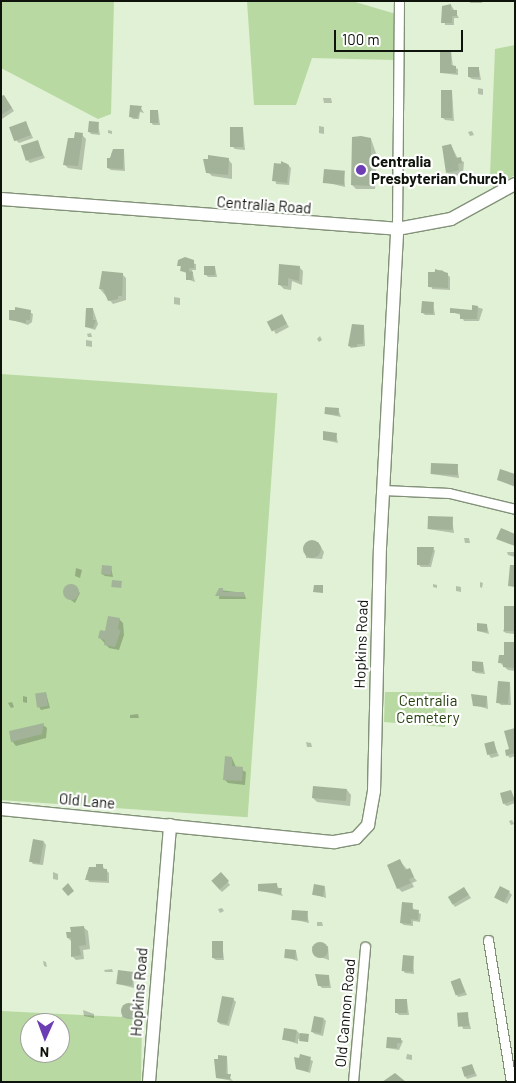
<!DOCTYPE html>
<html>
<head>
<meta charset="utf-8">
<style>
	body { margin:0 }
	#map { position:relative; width:516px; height:1083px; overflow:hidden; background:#e0f1d5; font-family:Barlow,sans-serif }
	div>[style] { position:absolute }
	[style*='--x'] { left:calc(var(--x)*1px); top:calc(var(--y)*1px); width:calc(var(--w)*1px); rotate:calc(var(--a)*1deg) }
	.green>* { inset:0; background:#b8d9a1; transform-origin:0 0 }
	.shadow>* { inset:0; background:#0003; transform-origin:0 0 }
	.building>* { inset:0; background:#a3b399; transform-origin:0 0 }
	.round { border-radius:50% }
	.roads { filter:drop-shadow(1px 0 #829178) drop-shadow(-1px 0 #829178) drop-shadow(0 1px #829178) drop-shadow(0 -1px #829178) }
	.minor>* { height:9px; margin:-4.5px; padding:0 4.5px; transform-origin:4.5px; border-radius:4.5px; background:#fff }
	.secondary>* { height:12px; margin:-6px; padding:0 6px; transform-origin:6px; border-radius:6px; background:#fff }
	.dots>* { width:14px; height:14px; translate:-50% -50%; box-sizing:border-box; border:2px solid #fff; border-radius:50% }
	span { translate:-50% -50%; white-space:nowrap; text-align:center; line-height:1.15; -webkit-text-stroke:4.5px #fff; paint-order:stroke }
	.poi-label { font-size:15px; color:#0e140b; font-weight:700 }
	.left { translate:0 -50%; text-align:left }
	.street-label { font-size:15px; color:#0e140b }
	.park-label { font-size:15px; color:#243e0b }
	.frame { position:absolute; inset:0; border:2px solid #0e140b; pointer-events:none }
	.north { position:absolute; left:20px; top:1013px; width:50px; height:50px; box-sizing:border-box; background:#fff; border:1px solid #9fa19d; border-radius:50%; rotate:182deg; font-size:14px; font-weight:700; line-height:20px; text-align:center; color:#0e140b }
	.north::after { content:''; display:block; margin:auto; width:18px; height:22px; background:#6d3db5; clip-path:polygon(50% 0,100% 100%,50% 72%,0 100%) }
	.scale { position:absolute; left:334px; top:30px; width:129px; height:22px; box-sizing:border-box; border:2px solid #0e140b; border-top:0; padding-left:6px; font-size:15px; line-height:18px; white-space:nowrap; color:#0e140b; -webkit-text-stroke:4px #fff; paint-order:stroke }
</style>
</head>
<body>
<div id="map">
	<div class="green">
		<div style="clip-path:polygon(1px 1px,114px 1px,111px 114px,98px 119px,1px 68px)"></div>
		<div style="clip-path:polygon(247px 1px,352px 1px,396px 14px,395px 60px,312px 58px,296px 105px,254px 105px)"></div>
		<div style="clip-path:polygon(515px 45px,515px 175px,493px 188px,490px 176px,495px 49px)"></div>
		<div style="left:1px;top:374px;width:277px;height:425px;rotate:4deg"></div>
		<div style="clip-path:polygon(385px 692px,446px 692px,445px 727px,384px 722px)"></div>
		<div style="clip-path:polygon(evenodd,1px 1011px,142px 1018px,141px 1082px,1px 1082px,1px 1011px,30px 1023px,60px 1023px,60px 1053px,30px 1053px,30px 1023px)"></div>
	</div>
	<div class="shadow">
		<div style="left:470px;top:1px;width:12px;height:2px"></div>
		<div style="clip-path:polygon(451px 5px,459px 18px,454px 18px,454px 25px,445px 25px,443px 7px)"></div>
		<div style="clip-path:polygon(451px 51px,453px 67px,458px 69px,458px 75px,441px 73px)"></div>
		<div style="clip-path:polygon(479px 69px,481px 80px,472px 79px,469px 77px)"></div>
		<div style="clip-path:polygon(478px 88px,483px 89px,483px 95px,478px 94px)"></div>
		<div style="clip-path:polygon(452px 91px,454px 121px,445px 120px,443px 118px)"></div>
		<div style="clip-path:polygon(1px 98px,6px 99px,14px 111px,2px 119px)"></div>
		<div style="clip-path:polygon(323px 98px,331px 98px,332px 103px,324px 103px)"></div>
		<div style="clip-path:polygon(141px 108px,144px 113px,140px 112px,139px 119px,133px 119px,130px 116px)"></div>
		<div style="clip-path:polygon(158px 111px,160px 125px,153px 125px,151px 122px)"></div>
		<div style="clip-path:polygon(26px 123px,33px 138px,19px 143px,16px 140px)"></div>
		<div style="clip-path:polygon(98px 123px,100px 135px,91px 134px,89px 131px)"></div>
		<div style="clip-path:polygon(319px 126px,324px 127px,324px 134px,319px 133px)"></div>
		<div style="clip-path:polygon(243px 128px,245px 150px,235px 149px,232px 146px)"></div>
		<div style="clip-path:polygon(108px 130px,112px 131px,112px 134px,108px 133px)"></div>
		<div style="clip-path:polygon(472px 131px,474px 135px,470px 136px,468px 132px)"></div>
		<div style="clip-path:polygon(82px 135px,86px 139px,82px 170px,68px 168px,64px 164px,75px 140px)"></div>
		<div style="clip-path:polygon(371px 139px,377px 156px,375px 189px,356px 189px,352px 185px)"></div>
		<div style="clip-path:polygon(37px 142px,45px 158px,30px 163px,27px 160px)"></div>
		<div style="clip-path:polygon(451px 145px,458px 159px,464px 162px,463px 174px,452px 177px,448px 173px,443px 147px)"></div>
		<div style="clip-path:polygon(124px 151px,125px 171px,111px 170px,108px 168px,112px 152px)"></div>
		<div style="clip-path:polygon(228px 159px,232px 164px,232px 179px,212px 176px,208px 172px)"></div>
		<div style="clip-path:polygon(286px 163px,291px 168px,289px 185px,276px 184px,275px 164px)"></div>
		<div style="clip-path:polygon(344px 172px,345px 187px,324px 182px)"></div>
		<div style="clip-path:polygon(179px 261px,196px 264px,196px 270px,192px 270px,195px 282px,187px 279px,188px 274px,182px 271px)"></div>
		<div style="clip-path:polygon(215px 267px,217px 277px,208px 277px,206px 275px)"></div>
		<div style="clip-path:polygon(299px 267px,303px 271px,302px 285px,292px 281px,291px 290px,284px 289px,280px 285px)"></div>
		<div style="clip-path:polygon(442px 270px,450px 277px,450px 290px,432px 289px,429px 273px)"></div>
		<div style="clip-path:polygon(122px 274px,126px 278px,126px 300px,113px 304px,100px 289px)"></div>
		<div style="clip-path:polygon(174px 297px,180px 298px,180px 305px,174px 304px)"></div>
		<div style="clip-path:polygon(433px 303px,435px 315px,425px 315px,422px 312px)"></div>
		<div style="clip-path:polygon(477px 307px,483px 309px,479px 321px,464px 321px,461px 315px,451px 312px,473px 311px)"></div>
		<div style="clip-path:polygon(24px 309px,33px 314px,32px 322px,28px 325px,10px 319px,10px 311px)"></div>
		<div style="clip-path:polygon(93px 309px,98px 324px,95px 330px,86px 327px)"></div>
		<div style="clip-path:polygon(282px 316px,289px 327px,276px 334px,274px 331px)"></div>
		<div style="clip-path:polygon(364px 327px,365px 346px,351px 348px,349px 346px)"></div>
		<div style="clip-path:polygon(87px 334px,91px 333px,92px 337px,88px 337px)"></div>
		<div style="clip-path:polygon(320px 336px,322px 340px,319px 342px,317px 339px)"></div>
		<div style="clip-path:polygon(86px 340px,92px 341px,92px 347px,86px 346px)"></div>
		<div style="clip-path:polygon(338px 409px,341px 417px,326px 414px)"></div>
		<div style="clip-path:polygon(336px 434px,338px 443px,324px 440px)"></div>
		<div style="clip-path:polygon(457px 465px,459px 478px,432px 474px)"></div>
		<div style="clip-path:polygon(515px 476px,515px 487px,498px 480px)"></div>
		<div style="clip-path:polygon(452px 519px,454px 533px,428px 529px)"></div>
		<div style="clip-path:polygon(464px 538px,469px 538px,470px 543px,465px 543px)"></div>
		<div style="clip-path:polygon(318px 542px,324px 552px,322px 559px,306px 558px,305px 543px)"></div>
		<div style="clip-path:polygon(433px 548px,435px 551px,431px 567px,421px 567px,418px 564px)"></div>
		<div style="clip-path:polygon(507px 552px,515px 552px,515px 557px,508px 555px)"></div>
		<div style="clip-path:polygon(111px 567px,113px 577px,105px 576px,102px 574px)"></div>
		<div style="clip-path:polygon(76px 568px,82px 570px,80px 578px,75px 576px)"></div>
		<div style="clip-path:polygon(480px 582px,483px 583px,482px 588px,480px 587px)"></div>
		<div style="clip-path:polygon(71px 584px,80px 593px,75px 603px,65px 596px)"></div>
		<div style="clip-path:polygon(433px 584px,437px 585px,437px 588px,433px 587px)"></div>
		<div style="clip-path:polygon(456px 586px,461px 587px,461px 592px,456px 591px)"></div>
		<div style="clip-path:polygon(220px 590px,244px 593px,246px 599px,219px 599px)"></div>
		<div style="clip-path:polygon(515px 608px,515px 634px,506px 633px,503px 631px)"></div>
		<div style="clip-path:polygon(119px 619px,123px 623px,124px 635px,119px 650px,109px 648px,100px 638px)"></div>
		<div style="clip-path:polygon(487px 625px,489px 634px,478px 631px)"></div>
		<div style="clip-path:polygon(515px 644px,515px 671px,508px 670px,499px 662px)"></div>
		<div style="clip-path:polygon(483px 663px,485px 674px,476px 673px,473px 671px)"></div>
		<div style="clip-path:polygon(510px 683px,511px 705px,501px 705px,498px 702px)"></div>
		<div style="clip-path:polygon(46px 693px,50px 708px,41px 710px,39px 707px)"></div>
		<div style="clip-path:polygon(23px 696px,27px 697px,27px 703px,23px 702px)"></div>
		<div style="clip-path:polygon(487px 697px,488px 709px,474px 705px)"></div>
		<div style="clip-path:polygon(12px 702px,14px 707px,11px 708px,8px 703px)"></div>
		<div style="clip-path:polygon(138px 714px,139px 718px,130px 718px,130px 715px)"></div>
		<div style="clip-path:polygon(43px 725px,47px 728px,46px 738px,16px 746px,12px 741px)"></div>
		<div style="clip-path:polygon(515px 730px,515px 756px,510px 758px,507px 755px)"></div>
		<div style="clip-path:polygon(306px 742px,311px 743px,312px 747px,307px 747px)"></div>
		<div style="clip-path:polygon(493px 742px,499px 756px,491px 758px,489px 755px)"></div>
		<div style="clip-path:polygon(232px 758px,236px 767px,246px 772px,245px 785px,228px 783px,224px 779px)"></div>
		<div style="clip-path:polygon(314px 787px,347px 790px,351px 795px,350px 806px,317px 802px,313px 798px)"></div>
		<div style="clip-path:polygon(511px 791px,515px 803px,507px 806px,504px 804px)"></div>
		<div style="clip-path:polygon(512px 820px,514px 824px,511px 825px,509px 821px)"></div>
		<div style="clip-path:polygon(44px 842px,46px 845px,43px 865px,33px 864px,31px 861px)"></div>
		<div style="clip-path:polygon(400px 861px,417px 881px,412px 883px,414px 887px,402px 892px,398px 888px)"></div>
		<div style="clip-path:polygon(102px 866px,109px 873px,109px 883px,89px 882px,86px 875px,90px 875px,90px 868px)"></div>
		<div style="clip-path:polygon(53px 872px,58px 874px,58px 880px,53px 879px)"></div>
		<div style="clip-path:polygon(223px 876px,230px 885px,222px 892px,219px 889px)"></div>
		<div style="clip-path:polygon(277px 885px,283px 896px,259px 890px)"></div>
		<div style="clip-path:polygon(325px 887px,326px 898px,314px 894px)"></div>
		<div style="clip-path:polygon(464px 888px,471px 898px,455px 907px,453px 904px)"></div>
		<div style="clip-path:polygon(509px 892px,512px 895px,507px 904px,495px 897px)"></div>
		<div style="clip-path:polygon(412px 904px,414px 911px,421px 914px,420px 922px,413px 921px,413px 926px,404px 925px,401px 923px)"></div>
		<div style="clip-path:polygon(222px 908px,224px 911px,220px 913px,218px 909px)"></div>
		<div style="clip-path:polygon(307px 913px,309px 923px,292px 919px)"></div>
		<div style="clip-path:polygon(317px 922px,322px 922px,323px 926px,317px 926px)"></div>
		<div style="clip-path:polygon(83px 927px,88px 931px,90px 949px,83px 950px,84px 959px,76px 960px,72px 956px,72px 942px,68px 938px)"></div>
		<div style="clip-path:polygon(222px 942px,224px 960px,216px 960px,213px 958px)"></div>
		<div style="clip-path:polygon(312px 946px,328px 946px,329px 960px,314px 955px)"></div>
		<div style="clip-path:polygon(296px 951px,298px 961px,285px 957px)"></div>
		<div style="clip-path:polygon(413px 957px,414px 974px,405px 973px,403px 970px)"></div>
		<div style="clip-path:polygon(43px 961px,46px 962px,47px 967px,44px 966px)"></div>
		<div style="clip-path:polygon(112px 969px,113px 972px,105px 972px,104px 970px)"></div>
		<div style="clip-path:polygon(133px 973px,134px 988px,118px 984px)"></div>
		<div style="clip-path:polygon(329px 976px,331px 988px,322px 988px,319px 985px)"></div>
		<div style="clip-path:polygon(460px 979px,467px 995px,458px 997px,452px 982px)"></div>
		<div style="clip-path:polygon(233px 999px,236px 1002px,229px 1026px,220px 1024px,218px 1022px)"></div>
		<div style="clip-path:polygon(407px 1001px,409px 1015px,399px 1015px,396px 1012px)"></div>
		<div style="clip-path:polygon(123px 1005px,138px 1008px,138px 1020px,122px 1017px)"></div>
		<div style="clip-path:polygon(83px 1010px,94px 1014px,94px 1018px,84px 1016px)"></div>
		<div style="clip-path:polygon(467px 1013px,471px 1029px,463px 1029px,459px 1014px)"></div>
		<div style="clip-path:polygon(324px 1019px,326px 1021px,323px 1036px,315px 1034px,312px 1032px)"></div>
		<div style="clip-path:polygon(297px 1031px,301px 1035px,308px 1035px,308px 1042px,298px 1039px,298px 1044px,283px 1039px)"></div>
		<div style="clip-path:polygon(400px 1039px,403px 1041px,399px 1050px,387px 1048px)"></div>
		<div style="clip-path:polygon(407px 1054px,412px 1055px,412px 1060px,406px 1059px)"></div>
		<div style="clip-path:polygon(301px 1056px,313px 1061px,310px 1073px,297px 1068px)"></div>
		<div style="clip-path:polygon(227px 1057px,228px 1076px,233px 1081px,217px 1078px)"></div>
		<div style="clip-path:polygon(472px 1065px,477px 1076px,467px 1079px,465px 1076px)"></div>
	</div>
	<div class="building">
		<div style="clip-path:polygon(451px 4px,451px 10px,457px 10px,457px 16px,452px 16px,452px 23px,441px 23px,442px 6px)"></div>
		<div style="clip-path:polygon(440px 50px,451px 50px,451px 65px,456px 66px,456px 73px,440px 73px)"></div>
		<div style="left:468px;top:67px;width:11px;height:10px"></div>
		<div style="left:441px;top:90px;width:11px;height:28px"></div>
		<div style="clip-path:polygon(4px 95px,12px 108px,1px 115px,1px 96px)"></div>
		<div style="clip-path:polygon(130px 105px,142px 106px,137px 118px,129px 117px)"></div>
		<div style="left:150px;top:110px;width:8px;height:13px"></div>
		<div style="left:26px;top:121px;width:15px;height:18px;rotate:70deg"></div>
		<div style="left:89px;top:121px;width:10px;height:11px;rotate:6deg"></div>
		<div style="left:230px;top:127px;width:13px;height:20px"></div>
		<div style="clip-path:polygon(75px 132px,83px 133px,78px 166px,63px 165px,68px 138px,74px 138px)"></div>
		<div style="clip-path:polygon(361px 136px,371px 138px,371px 186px,351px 185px,352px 137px)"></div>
		<div style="left:38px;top:140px;width:16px;height:18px;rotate:72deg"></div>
		<div style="clip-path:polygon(451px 144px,456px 158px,461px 157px,462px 163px,458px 164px,459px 170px,446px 173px,442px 146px)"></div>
		<div style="clip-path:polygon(113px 149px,124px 149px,123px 169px,107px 168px,107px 158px,110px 158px)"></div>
		<div style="clip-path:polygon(208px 155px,229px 158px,228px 175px,206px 173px,203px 159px,208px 159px)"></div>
		<div style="clip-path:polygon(281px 161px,289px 165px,287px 183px,272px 181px,274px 163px,281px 164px)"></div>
		<div style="left:324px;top:169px;width:21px;height:14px;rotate:5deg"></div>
		<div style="clip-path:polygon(185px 257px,194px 260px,194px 268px,189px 268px,189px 271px,193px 272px,192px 280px,186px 280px,186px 272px,180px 271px,181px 266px,177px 266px,178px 260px)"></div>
		<div style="clip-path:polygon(279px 264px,300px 266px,299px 281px,288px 278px,288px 286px,278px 285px)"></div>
		<div style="left:204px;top:266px;width:11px;height:9px"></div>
		<div style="clip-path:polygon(435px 269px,448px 273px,448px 288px,428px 287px,428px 272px,435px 272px)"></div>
		<div style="clip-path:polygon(102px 271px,123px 273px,122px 296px,118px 296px,118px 299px,108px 301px,103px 289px,99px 289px)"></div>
		<div style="left:422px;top:301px;width:12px;height:12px;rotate:5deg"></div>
		<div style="clip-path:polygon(472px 305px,478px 306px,477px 319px,460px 319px,460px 313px,450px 313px,450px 308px,472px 310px)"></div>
		<div style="clip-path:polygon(15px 307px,31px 310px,30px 320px,26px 320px,26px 323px,9px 320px,9px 310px,15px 310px)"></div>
		<div style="clip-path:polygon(86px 308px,93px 308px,93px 320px,96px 320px,93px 328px,85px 327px)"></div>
		<div style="left:282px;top:314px;width:11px;height:17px;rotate:63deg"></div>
		<div style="clip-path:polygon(352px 324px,364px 325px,363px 344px,357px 344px,357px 347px,348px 346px)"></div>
		<div style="left:325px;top:407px;width:14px;height:7px;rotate:4deg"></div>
		<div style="clip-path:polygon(323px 431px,337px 433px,336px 441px,323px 440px)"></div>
		<div style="left:431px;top:463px;width:27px;height:11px;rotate:2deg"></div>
		<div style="clip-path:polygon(500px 469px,515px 474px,515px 486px,497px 480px)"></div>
		<div style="left:428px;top:516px;width:25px;height:13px;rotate:2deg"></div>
		<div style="clip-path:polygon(501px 528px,515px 534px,515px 546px,496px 539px)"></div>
		<div class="round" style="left:303px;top:540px;width:18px;height:18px"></div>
		<div style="clip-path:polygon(417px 547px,434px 547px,429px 565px,417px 565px)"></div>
		<div style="left:102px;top:565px;width:10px;height:9px;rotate:6deg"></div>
		<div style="clip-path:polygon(510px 565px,515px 565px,515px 587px,508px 586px)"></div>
		<div style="left:112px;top:580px;width:10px;height:7px;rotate:6deg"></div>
		<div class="round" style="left:63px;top:584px;width:16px;height:16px"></div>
		<div style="clip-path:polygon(314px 585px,323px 585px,323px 593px,313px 592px)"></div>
		<div style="clip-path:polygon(219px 588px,223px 588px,223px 592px,244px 592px,244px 597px,215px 596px)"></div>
		<div style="left:504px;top:606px;width:11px;height:25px"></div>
		<div style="clip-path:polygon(108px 616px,120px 618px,118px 629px,121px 630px,115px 647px,104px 645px,105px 640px,98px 638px,100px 630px,105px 631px)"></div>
		<div style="clip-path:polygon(477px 623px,487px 624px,487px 632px,477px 631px)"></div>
		<div style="clip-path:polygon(504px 642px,515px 642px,515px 668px,503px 667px,503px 663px,498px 663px,499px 655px,504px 655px)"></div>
		<div style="clip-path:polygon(472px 661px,483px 662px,483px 672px,472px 671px)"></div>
		<div style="left:498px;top:681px;width:12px;height:22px;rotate:5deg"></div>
		<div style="left:46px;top:692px;width:14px;height:11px;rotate:82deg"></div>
		<div style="clip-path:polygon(471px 694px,487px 696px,486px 707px,473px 706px)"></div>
		<div style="clip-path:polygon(44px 723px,42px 734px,11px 742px,9px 731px)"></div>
		<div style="clip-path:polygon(515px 728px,515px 753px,506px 756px,505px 750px,509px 749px,504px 731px)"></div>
		<div style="left:494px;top:741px;width:12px;height:10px;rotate:76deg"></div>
		<div style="clip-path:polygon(225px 756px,232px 757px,232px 766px,243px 767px,242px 781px,223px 780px)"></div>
		<div style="left:313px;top:786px;width:34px;height:12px;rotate:5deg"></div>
		<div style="clip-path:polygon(511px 790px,515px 800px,503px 804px,500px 793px)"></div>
		<div style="left:33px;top:839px;width:11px;height:23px;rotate:10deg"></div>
		<div style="clip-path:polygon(400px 859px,405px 870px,410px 868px,414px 877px,409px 879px,411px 883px,397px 889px,387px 865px)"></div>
		<div style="clip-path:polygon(96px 864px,103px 864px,103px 869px,107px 869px,107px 881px,85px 880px,89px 867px,96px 867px)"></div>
		<div style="left:221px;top:872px;width:12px;height:13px;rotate:48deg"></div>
		<div style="clip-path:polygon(68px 883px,74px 891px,68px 896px,62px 889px)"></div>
		<div style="clip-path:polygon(277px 883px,277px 888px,282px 888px,281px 894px,258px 891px,258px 884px)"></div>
		<div style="left:314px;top:884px;width:11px;height:11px;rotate:10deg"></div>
		<div style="left:500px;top:886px;width:11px;height:13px;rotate:27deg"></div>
		<div style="left:464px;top:887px;width:9px;height:19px;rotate:58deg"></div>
		<div style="clip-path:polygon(402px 902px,413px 903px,412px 909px,419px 910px,418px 920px,411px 919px,411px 924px,400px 923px)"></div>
		<div style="left:292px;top:910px;width:16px;height:10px;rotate:4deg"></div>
		<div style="clip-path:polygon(84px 926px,86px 945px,79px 946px,81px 955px,71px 957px,71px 938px,67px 938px,66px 932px,71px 932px,70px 927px)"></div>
		<div style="left:212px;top:941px;width:11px;height:17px"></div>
		<div class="round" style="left:312px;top:942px;width:16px;height:16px"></div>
		<div style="left:285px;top:949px;width:11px;height:9px;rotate:5deg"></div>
		<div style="left:403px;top:955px;width:11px;height:16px;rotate:5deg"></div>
		<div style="left:118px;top:970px;width:16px;height:14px;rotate:7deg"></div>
		<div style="clip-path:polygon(315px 974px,329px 975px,329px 986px,318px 986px)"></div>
		<div style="left:460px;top:978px;width:15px;height:10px;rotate:70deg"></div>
		<div style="clip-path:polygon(222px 996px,234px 998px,227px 1024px,217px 1022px)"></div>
		<div style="left:395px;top:999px;width:12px;height:14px"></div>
		<div class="round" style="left:121px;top:1003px;width:16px;height:16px"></div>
		<div style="left:468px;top:1012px;width:14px;height:11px;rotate:86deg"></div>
		<div style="left:314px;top:1016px;width:10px;height:16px;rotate:11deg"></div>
		<div style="left:284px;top:1028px;width:13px;height:12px;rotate:9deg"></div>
		<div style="left:300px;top:1033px;width:9px;height:8px;rotate:6deg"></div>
		<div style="clip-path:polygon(387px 1037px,401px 1038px,401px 1043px,397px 1043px,397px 1048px,386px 1048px)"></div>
		<div style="clip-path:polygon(300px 1054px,311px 1057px,308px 1072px,296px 1069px,294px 1057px,299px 1058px)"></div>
		<div style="clip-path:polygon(218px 1055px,227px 1056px,226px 1074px,231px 1074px,230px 1079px,216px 1078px,214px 1059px,218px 1059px)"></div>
		<div style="left:472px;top:1064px;width:10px;height:11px;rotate:73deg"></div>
		<div style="clip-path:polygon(395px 1073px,406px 1082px,382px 1082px)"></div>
	</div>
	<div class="roads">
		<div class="minor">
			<div style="--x:397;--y:229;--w:228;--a:-89.5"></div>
			<div style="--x:383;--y:490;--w:66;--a:2.6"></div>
			<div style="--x:449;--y:493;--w:68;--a:13.6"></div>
			<div style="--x:488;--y:940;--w:144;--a:80.8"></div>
			<div style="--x:353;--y:1082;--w:136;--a:-84.9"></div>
		</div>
		<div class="secondary">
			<div style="--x:1;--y:199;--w:397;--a:4.3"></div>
			<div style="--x:397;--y:229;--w:55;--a:-10.5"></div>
			<div style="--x:451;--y:219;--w:73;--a:-28.7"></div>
			<div style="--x:1;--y:809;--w:335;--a:5.7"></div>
			<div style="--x:334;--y:842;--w:22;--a:-10"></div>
			<div style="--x:356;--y:838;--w:18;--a:-47"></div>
			<div style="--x:368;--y:825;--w:35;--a:-80"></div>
			<div style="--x:374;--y:791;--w:243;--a:-88.6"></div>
			<div style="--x:380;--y:548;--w:319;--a:-86.9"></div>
			<div style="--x:149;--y:1082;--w:258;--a:-85.3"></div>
		</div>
	</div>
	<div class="dots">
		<div style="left:361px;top:170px;background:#6d3db5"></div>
	</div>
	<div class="poi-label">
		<span class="left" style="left:371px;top:170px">Centralia<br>Presbyterian Church</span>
	</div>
	<div class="street-label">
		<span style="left:264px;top:205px;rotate:4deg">Centralia Road</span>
		<span style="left:361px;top:644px;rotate:-88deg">Hopkins Road</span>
		<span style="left:87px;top:801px;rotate:5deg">Old Lane</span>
		<span style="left:139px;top:992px;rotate:-86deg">Hopkins Road</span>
		<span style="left:345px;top:1013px;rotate:-85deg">Old Cannon Road</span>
	</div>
	<div class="park-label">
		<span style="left:428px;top:709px">Centralia<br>Cemetery</span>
	</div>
	<div class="frame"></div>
	<div class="north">N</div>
	<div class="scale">100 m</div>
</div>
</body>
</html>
